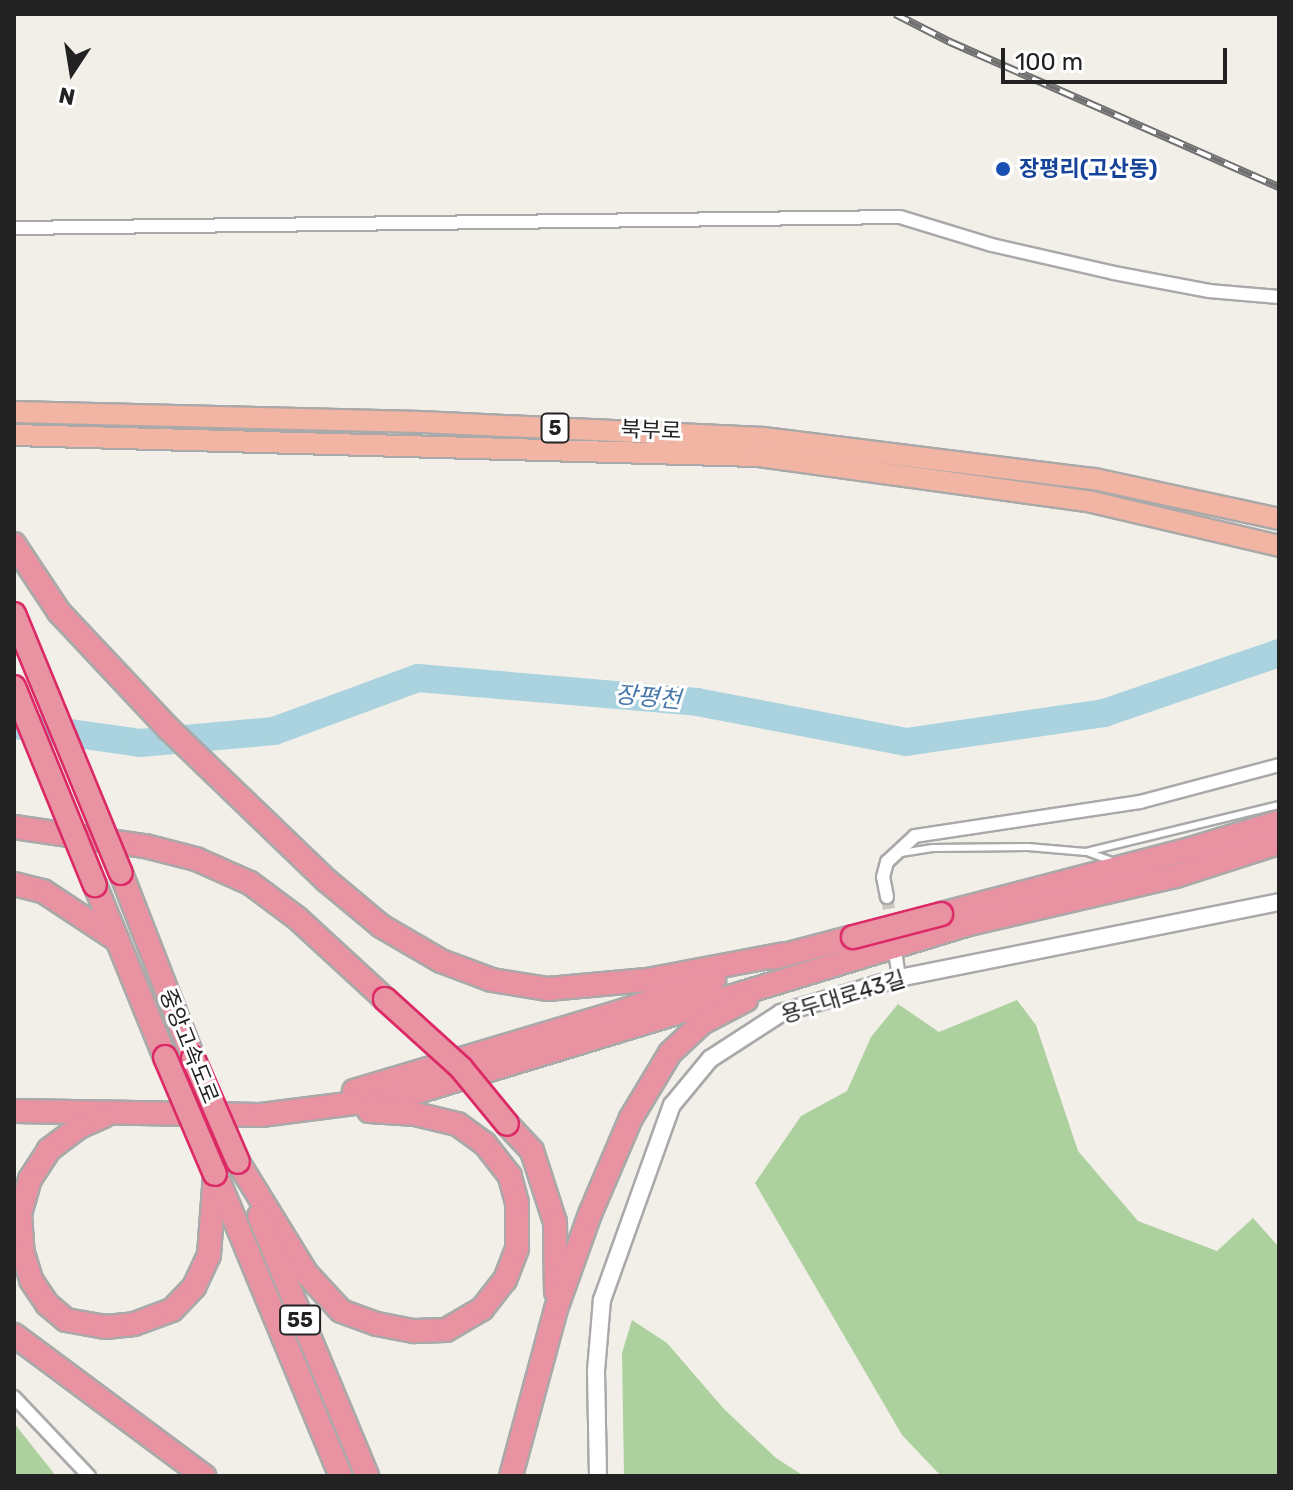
<!DOCTYPE html>
<html>
<head>
<meta charset="utf-8">
<style>
	body { margin:0 }
	#map { position:relative; width:1293px; height:1490px; overflow:hidden; background:#f2efe9; font-family:Rubik,"Noto Sans KR",sans-serif }
	div>[style] { position:absolute }
	[style*='--x'] { left:calc(var(--x)*1px); top:calc(var(--y)*1px); width:calc(var(--w)*1px); rotate:calc(var(--a)*1deg) }
	.forest>* { inset:0; background:#add19e }
	.river>* { height:28px; margin:-14px; padding:0 14px; transform-origin:14px; border-radius:14px; background:#aad3df }
	.minor-tunnel>* { height:12px; margin-top:-6px; transform-origin:0; background:repeating-linear-gradient(90deg,#c8c6c1 0 12px,transparent 0 18px) }
	.roads { filter:drop-shadow(2px 0 #a9a9a9) drop-shadow(-2px 0 #a9a9a9) drop-shadow(0 2px #a9a9a9) drop-shadow(0 -2px #a9a9a9) }
	.service>* { height:6px; margin:-3px; padding:0 3px; transform-origin:3px; border-radius:3px; background:#fff }
	.minor>* { height:12px; margin:-6px; padding:0 6px; transform-origin:6px; border-radius:6px; background:#fff }
	.tertiary>* { height:16px; margin:-8px; padding:0 8px; transform-origin:8px; border-radius:8px; background:#fff }
	.trunk>* { height:20px; margin:-10px; padding:0 10px; transform-origin:10px; border-radius:10px; background:#f2b4a3 }
	.motorway>* { height:22px; margin:-11px; padding:0 11px; transform-origin:11px; border-radius:11px; background:#e892a2 }
	.rail>* { height:8px; margin-top:-4px; transform-origin:0; background:repeating-linear-gradient(90deg,#fff 0 15px,#707070 0 30px); box-sizing:border-box; border-block:2px solid #707070 }
	.bridges { filter:drop-shadow(2px 0 #dc2a67) drop-shadow(-2px 0 #dc2a67) drop-shadow(0 2px #dc2a67) drop-shadow(0 -2px #dc2a67) }
	.motorway-bridge>* { height:22px; margin:-11px; padding:0 11px; transform-origin:11px; border-radius:11px; background:#e892a2 }
	.dots>* { width:22px; height:22px; translate:-50% -50%; box-sizing:border-box; border:4px solid #fff; border-radius:50% }
	span { translate:-50% -50%; white-space:nowrap; text-align:center; line-height:1.15; -webkit-text-stroke:6px #fff; paint-order:stroke }
	.shield-label span { padding:2px 6px; background:#fff; border:2px solid; border-radius:6px; -webkit-text-stroke-width:0 }
	.shield-label { font-size:20px; color:#222; font-weight:700 }
	.transit-label { font-size:22px; color:#164399; font-weight:700 }
	.left { translate:0 -50%; text-align:left }
	.street-label { font-size:22px; color:#222 }
	.water-label { font-size:24px; color:#4a7aab; font-style:italic }
	.frame { position:absolute; inset:0; border:16px solid #222; pointer-events:none }
	.north { position:absolute; left:32px; top:32px; width:80px; height:80px; -webkit-text-stroke:6px #fff; paint-order:stroke; rotate:192deg; font-size:22px; font-weight:700; line-height:32px; text-align:center; color:#222 }
	.north::after { content:''; display:block; margin:auto; width:28px; height:36px; background:#222; clip-path:polygon(50% 0,100% 100%,50% 72%,0 100%) }
	.scale { position:absolute; left:1001px; top:48px; width:226px; height:36px; box-sizing:border-box; border:4px solid #222; border-top:0; padding-left:10px; font-size:24px; line-height:28px; white-space:nowrap; color:#222; -webkit-text-stroke:6px #fff; paint-order:stroke }
</style>
</head>
<body>
<div id="map">
	<div class="forest">
		<div style="clip-path:polygon(1017px 1000px,1036px 1025px,1078px 1151px,1138px 1221px,1217px 1251px,1253px 1218px,1279px 1247px,1279px 1476px,941px 1476px,902px 1435px,755px 1183px,801px 1116px,847px 1091px,871px 1037px,898px 1004px,939px 1032px)"></div>
		<div style="clip-path:polygon(632px 1320px,667px 1343px,724px 1409px,776px 1458px,804px 1476px,624px 1476px,622px 1353px)"></div>
		<div style="clip-path:polygon(14px 1423px,56px 1476px,14px 1476px)"></div>
	</div>
	<div class="river">
		<div style="--x:14;--y:725;--w:127;--a:8.1"></div>
		<div style="--x:140;--y:743;--w:135;--a:-5.1"></div>
		<div style="--x:274;--y:731;--w:153;--a:-20.2"></div>
		<div style="--x:418;--y:678;--w:280;--a:4.9"></div>
		<div style="--x:697;--y:702;--w:213;--a:10.8"></div>
		<div style="--x:906;--y:742;--w:200;--a:-8.3"></div>
		<div style="--x:1104;--y:713;--w:185;--a:-18.9"></div>
	</div>
	<div class="minor-tunnel">
		<div style="--x:887;--y:897;--w:32;--a:81"></div>
	</div>
	<div class="roads">
		<div class="service">
			<div style="--x:1087;--y:852;--w:29;--a:20"></div>
			<div style="--x:901;--y:853;--w:32;--a:-9"></div>
			<div style="--x:933;--y:848;--w:95;--a:-0.6"></div>
			<div style="--x:1028;--y:847;--w:58;--a:4.9"></div>
			<div style="--x:1086;--y:852;--w:199;--a:-13.7"></div>
		</div>
		<div class="minor">
			<div style="--x:14;--y:228;--w:886;--a:-0.71"></div>
			<div style="--x:900;--y:217;--w:96;--a:16.9"></div>
			<div style="--x:992;--y:245;--w:125;--a:12.9"></div>
			<div style="--x:1114;--y:273;--w:97;--a:10.7"></div>
			<div style="--x:1209;--y:291;--w:70;--a:4.9"></div>
			<div style="--x:887;--y:897;--w:20;--a:-101"></div>
			<div style="--x:883;--y:877;--w:16;--a:-75"></div>
			<div style="--x:887;--y:862;--w:38;--a:-43"></div>
			<div style="--x:915;--y:836;--w:228;--a:-8.6"></div>
			<div style="--x:1140;--y:802;--w:144;--a:-14.9"></div>
			<div style="--x:896;--y:958;--w:20;--a:81"></div>
			<div style="--x:14;--y:1397;--w:109;--a:46.5"></div>
		</div>
		<div class="tertiary">
			<div style="--x:598;--y:1476;--w:105;--a:-91.1"></div>
			<div style="--x:596;--y:1371;--w:71;--a:-85.2"></div>
			<div style="--x:602;--y:1300;--w:207;--a:-70.3"></div>
			<div style="--x:672;--y:1105;--w:60;--a:-50.4"></div>
			<div style="--x:710;--y:1059;--w:85;--a:-32.9"></div>
			<div style="--x:781;--y:1013;--w:123;--a:-16.5"></div>
			<div style="--x:899;--y:978;--w:388;--a:-11.3"></div>
		</div>
		<div class="trunk">
			<div style="--x:14;--y:412;--w:407;--a:1.4"></div>
			<div style="--x:421;--y:422;--w:342;--a:2.7"></div>
			<div style="--x:763;--y:438;--w:334;--a:7.1"></div>
			<div style="--x:1094;--y:479;--w:189;--a:12.2"></div>
			<div style="--x:14;--y:435;--w:744;--a:1.62"></div>
			<div style="--x:758;--y:456;--w:337;--a:7.8"></div>
			<div style="--x:1092;--y:502;--w:192;--a:13.2"></div>
		</div>
		<div class="motorway">
			<div style="--x:14;--y:544;--w:82;--a:56.5"></div>
			<div style="--x:59;--y:612;--w:161;--a:46.8"></div>
			<div style="--x:169;--y:729;--w:218;--a:43.9"></div>
			<div style="--x:326;--y:880;--w:72;--a:39.9"></div>
			<div style="--x:381;--y:926;--w:69;--a:30.3"></div>
			<div style="--x:441;--y:961;--w:54;--a:20.4"></div>
			<div style="--x:492;--y:980;--w:57;--a:9.1"></div>
			<div style="--x:548;--y:989;--w:99;--a:-5.2"></div>
			<div style="--x:647;--y:980;--w:140;--a:-10.7"></div>
			<div style="--x:14;--y:827;--w:132;--a:8.3"></div>
			<div style="--x:145;--y:846;--w:53;--a:14.3"></div>
			<div style="--x:196;--y:859;--w:59;--a:24"></div>
			<div style="--x:250;--y:883;--w:59;--a:36.7"></div>
			<div style="--x:297;--y:918;--w:120;--a:42.6"></div>
			<div style="--x:121;--y:873;--w:199;--a:68.7"></div>
			<div style="--x:14;--y:884;--w:30;--a:14"></div>
			<div style="--x:43;--y:891;--w:89;--a:33.5"></div>
			<div style="--x:95;--y:885;--w:186;--a:67.9"></div>
			<div style="--x:941;--y:914;--w:257;--a:-14.6"></div>
			<div style="--x:1190;--y:849;--w:93;--a:-16.9"></div>
			<div style="--x:773;--y:958;--w:83;--a:-14.7"></div>
			<div style="--x:354;--y:1091;--w:273;--a:-16.6"></div>
			<div style="--x:616;--y:1013;--w:104;--a:-19.1"></div>
			<div style="--x:14;--y:1111;--w:247;--a:0.9"></div>
			<div style="--x:261;--y:1115;--w:141;--a:-7.3"></div>
			<div style="--x:401;--y:1097;--w:594;--a:-16.94"></div>
			<div style="--x:969;--y:924;--w:212;--a:-13.1"></div>
			<div style="--x:1176;--y:876;--w:108;--a:-17.8"></div>
			<div style="--x:104;--y:1116;--w:27;--a:156"></div>
			<div style="--x:79;--y:1127;--w:38;--a:143"></div>
			<div style="--x:49;--y:1150;--w:35;--a:123"></div>
			<div style="--x:30;--y:1179;--w:36;--a:106"></div>
			<div style="--x:20;--y:1214;--w:39;--a:86"></div>
			<div style="--x:23;--y:1253;--w:28;--a:73"></div>
			<div style="--x:31;--y:1280;--w:29;--a:56"></div>
			<div style="--x:47;--y:1304;--w:25;--a:40"></div>
			<div style="--x:66;--y:1320;--w:41;--a:9.9"></div>
			<div style="--x:106;--y:1327;--w:28;--a:-6"></div>
			<div style="--x:134;--y:1324;--w:40;--a:-20.2"></div>
			<div style="--x:172;--y:1310;--w:32;--a:-46"></div>
			<div style="--x:194;--y:1287;--w:35;--a:-65"></div>
			<div style="--x:209;--y:1255;--w:81;--a:-85.8"></div>
			<div style="--x:507;--y:1124;--w:37;--a:47"></div>
			<div style="--x:532;--y:1151;--w:75;--a:72.1"></div>
			<div style="--x:555;--y:1222;--w:70;--a:89.2"></div>
			<div style="--x:238;--y:1162;--w:132;--a:58.4"></div>
			<div style="--x:307;--y:1274;--w:50;--a:47.4"></div>
			<div style="--x:341;--y:1311;--w:38;--a:20"></div>
			<div style="--x:377;--y:1324;--w:38;--a:11"></div>
			<div style="--x:414;--y:1331;--w:32;--a:-2"></div>
			<div style="--x:446;--y:1330;--w:42;--a:-30.3"></div>
			<div style="--x:482;--y:1309;--w:37;--a:-52"></div>
			<div style="--x:505;--y:1280;--w:34;--a:-69"></div>
			<div style="--x:517;--y:1248;--w:45;--a:-90"></div>
			<div style="--x:517;--y:1203;--w:28;--a:-105"></div>
			<div style="--x:510;--y:1176;--w:41;--a:-128"></div>
			<div style="--x:485;--y:1144;--w:34;--a:-144"></div>
			<div style="--x:457;--y:1124;--w:43;--a:-166.6"></div>
			<div style="--x:415;--y:1114;--w:46;--a:-176.3"></div>
			<div style="--x:219;--y:1182;--w:318;--a:67.5"></div>
			<div style="--x:259;--y:1216;--w:282;--a:67.4"></div>
			<div style="--x:14;--y:1335;--w:237;--a:36.6"></div>
			<div style="--x:511;--y:1476;--w:173;--a:-74.9"></div>
			<div style="--x:556;--y:1309;--w:101;--a:-70.3"></div>
			<div style="--x:590;--y:1214;--w:104;--a:-66.9"></div>
			<div style="--x:631;--y:1118;--w:76;--a:-59"></div>
			<div style="--x:670;--y:1053;--w:44;--a:-43.2"></div>
			<div style="--x:702;--y:1023;--w:50;--a:-27.6"></div>
		</div>
	</div>
	<div class="rail">
		<div style="--x:895;--y:14;--w:62;--a:27"></div>
		<div style="--x:950;--y:42;--w:360;--a:23.8"></div>
	</div>
	<div class="bridges">
		<div class="motorway-bridge">
			<div style="--x:14;--y:614;--w:280;--a:67.6"></div>
			<div style="--x:14;--y:687;--w:214;--a:67.8"></div>
			<div style="--x:853;--y:937;--w:91;--a:-14.6"></div>
			<div style="--x:385;--y:999;--w:103;--a:42.2"></div>
			<div style="--x:461;--y:1068;--w:72;--a:50.6"></div>
			<div style="--x:165;--y:1057;--w:127;--a:66.9"></div>
			<div style="--x:193;--y:1058;--w:113;--a:66.6"></div>
		</div>
	</div>
	<div class="dots">
		<div style="left:1003px;top:169px;background:#1a4fb4"></div>
	</div>
	<div class="shield-label">
		<span style="left:555px;top:428px">5</span>
		<span style="left:300px;top:1320px">55</span>
	</div>
	<div class="transit-label">
		<span class="left" style="left:1019px;top:169px">장평리(고산동)</span>
	</div>
	<div class="street-label">
		<span style="left:651px;top:430px;rotate:2deg">북부로</span>
		<span style="left:843px;top:997px;rotate:-17deg">용두대로43길</span>
		<span style="left:189px;top:1046px;rotate:68deg">중앙고속도로</span>
	</div>
	<div class="water-label">
		<span style="left:648px;top:698px;rotate:5deg">장평천</span>
	</div>
	<div class="frame"></div>
	<div class="north">N</div>
	<div class="scale">100 m</div>
</div>
</body>
</html>
